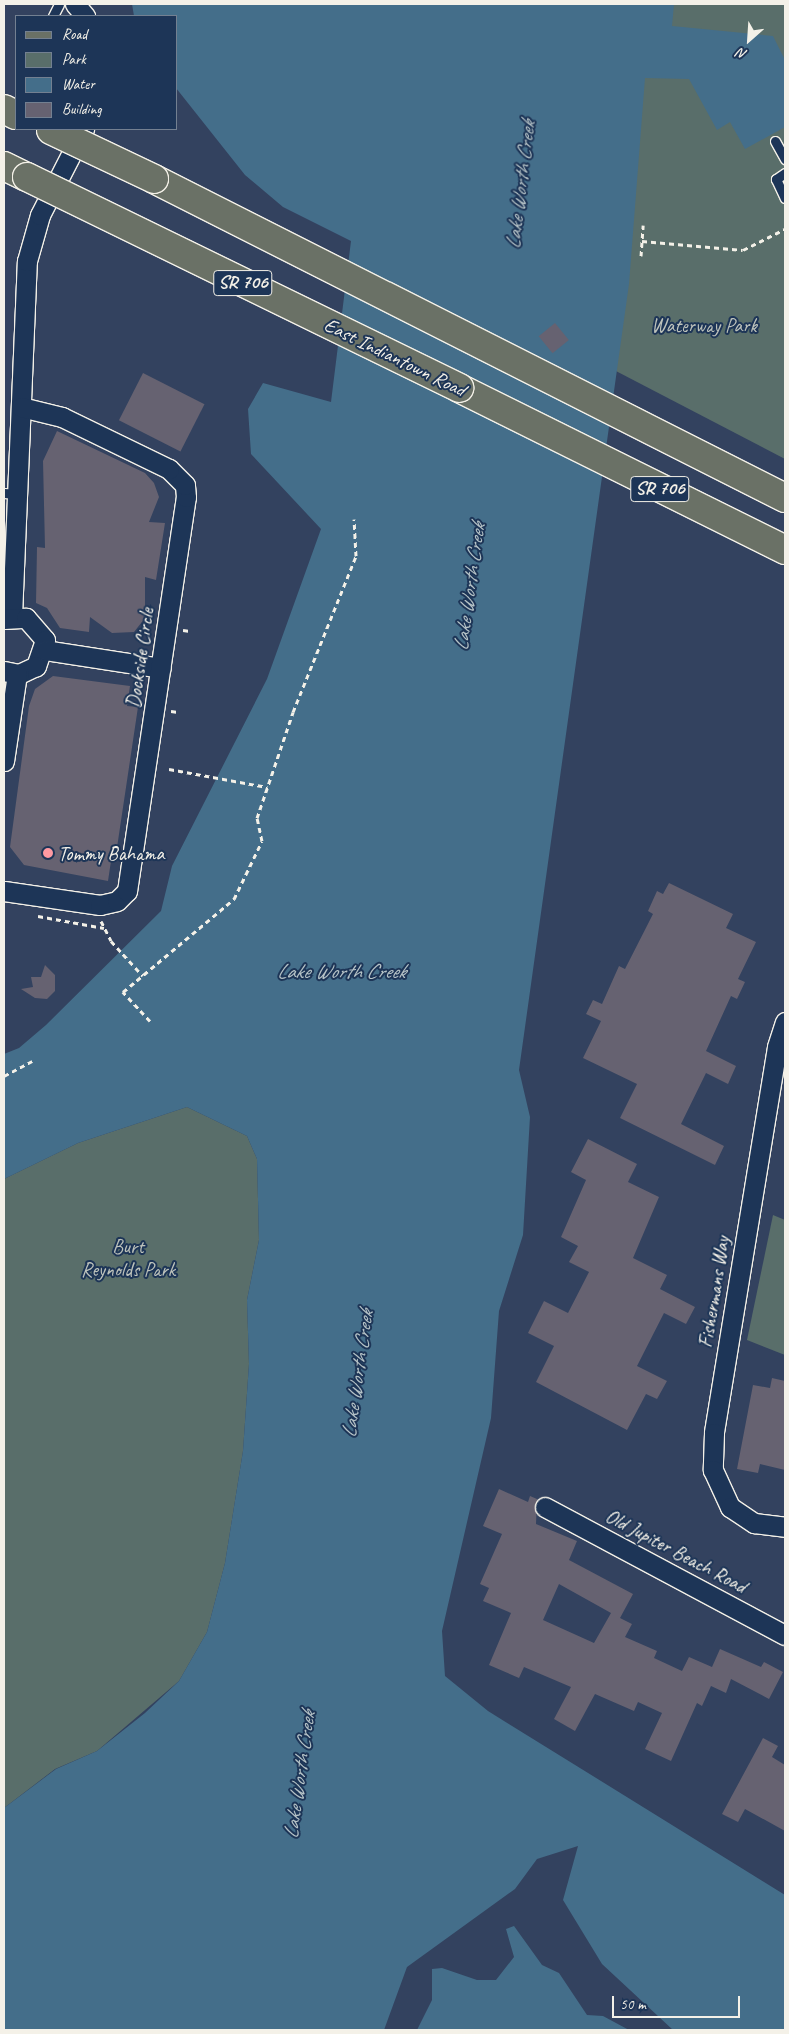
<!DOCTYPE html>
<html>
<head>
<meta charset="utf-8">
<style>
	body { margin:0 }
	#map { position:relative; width:789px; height:2034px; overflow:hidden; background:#33425f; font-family:Caveat,sans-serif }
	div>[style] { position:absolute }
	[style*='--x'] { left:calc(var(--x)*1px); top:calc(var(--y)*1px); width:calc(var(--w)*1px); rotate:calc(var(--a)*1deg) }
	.green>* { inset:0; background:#596e6a }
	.water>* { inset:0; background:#446e8a }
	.building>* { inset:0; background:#666271; transform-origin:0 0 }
	.path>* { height:3px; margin-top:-1.5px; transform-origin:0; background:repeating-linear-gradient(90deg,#f4f1e8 0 5px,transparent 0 9px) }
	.roads { filter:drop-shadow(1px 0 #f4f1e8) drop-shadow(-1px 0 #f4f1e8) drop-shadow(0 1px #f4f1e8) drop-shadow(0 -1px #f4f1e8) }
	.lane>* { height:9px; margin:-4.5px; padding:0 4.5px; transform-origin:4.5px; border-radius:4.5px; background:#1d3557 }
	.street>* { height:19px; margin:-9.5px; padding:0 9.5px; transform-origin:9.5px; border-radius:9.5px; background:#1d3557 }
	.primary>* { height:28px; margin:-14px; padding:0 14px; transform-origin:14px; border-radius:14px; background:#6a7166 }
	.bridges { filter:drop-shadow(1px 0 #f4f1e8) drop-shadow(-1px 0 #f4f1e8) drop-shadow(0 1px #f4f1e8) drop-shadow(0 -1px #f4f1e8) }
	.primary-bridge>* { height:28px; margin:-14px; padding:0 14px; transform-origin:14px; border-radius:14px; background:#6a7166 }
	.dots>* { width:14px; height:14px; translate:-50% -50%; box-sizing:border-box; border:2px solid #1d3557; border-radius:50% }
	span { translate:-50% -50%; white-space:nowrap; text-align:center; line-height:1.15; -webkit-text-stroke:4px #1d3557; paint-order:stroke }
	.shield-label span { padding:1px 4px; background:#1d3557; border:1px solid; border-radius:4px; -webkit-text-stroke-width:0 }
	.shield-label { font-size:19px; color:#f4f1e8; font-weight:700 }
	.park-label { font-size:20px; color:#bec3bc }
	.street-label { font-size:20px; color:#f4f1e8 }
	.poi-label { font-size:20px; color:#f4f1e8 }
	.left { translate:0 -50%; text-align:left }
	.water-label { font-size:21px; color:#b6c3c7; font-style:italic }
	.frame { position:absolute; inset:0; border:5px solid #f4f1e8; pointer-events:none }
	.legend { position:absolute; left:15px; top:15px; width:162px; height:115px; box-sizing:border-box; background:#1d3557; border:1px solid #738091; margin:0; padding:6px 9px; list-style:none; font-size:15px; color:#f4f1e8 }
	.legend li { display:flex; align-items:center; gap:10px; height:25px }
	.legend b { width:25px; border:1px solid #738091 }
	.north { position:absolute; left:724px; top:15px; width:50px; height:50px; -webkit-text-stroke:4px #1d3557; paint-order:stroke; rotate:206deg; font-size:14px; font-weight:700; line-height:20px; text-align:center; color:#f4f1e8 }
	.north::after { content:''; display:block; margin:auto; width:18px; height:22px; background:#f4f1e8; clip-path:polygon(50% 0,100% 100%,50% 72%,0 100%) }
	.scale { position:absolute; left:612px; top:1996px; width:128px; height:22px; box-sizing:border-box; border:2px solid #f4f1e8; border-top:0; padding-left:6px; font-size:15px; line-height:18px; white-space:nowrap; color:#f4f1e8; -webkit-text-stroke:4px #1d3557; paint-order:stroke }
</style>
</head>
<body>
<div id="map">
	<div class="green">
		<div style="clip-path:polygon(642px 4px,785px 4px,785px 459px,614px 370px)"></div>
		<div style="clip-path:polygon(187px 1107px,247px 1136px,257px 1159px,259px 1240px,247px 1300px,249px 1364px,243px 1451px,225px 1563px,207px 1632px,179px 1681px,97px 1751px,55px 1769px,4px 1808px,4px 1179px,78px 1143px)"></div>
		<div style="clip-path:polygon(773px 1215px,785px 1220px,785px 1355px,747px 1340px)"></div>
	</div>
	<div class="water">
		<div style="clip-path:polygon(132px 4px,674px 4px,672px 26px,773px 36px,785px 60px,785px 127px,745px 149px,730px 122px,717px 130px,689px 79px,645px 78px,629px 284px,519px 1070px,530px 1117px,523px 1235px,499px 1311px,491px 1418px,442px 1631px,445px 1676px,488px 1711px,785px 1895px,785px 2030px,673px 2030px,602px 1964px,563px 1900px,578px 1846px,537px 1859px,515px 1889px,407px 1967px,384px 2030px,4px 2030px,4px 1808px,56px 1769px,97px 1751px,145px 1713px,179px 1681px,207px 1632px,225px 1563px,243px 1451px,249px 1364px,247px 1300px,259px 1240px,257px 1159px,247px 1136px,187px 1107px,78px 1143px,4px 1179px,4px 1054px,19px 1048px,46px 1025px,161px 911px,172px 866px,267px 679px,321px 529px,251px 454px,248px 409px,263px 383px,331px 402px,351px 241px,283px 207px,245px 175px,176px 88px,176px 16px,134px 16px)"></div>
		<div style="clip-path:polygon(514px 1926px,542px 1965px,559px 1973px,587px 2015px,603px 2016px,629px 2030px,417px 2030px,432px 2000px,432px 1969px,442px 1968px,477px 1980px,496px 1980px,514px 1957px,506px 1929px)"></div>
	</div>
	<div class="building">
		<div style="left:555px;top:323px;width:22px;height:21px;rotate:51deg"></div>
		<div style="left:143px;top:373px;width:69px;height:53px;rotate:27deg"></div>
		<div style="clip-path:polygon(57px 431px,145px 473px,154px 483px,159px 497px,149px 522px,165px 523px,156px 580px,145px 577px,145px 618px,134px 632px,112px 633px,90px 617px,89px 632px,60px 628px,47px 608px,36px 603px,37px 547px,45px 548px,43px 461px)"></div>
		<div style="clip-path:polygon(53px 676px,130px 686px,127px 706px,138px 707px,115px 861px,111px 861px,108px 881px,24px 865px,10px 847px,29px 706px,35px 689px)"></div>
		<div style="clip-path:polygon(669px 883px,733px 914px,726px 928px,756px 942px,738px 979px,745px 982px,737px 999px,731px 996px,706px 1051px,736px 1066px,728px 1084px,706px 1073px,681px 1124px,724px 1146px,715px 1165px,620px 1118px,637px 1084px,583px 1058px,601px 1021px,586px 1014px,593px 1000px,602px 1004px,619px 966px,625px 969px,653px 914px,648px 911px,657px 891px,663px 894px)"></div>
		<div style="clip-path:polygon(45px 965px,55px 975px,55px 991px,47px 999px,35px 998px,21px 989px,33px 987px,31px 977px,41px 977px)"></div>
		<div style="clip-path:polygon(588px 1139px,637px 1164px,628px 1182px,659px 1197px,633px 1258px,667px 1275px,660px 1289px,695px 1307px,686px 1324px,664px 1313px,637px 1366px,667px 1381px,657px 1399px,646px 1394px,627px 1430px,536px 1382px,554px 1346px,528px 1333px,544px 1301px,568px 1313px,589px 1272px,569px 1262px,578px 1246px,561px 1237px,586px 1180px,571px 1172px)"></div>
		<div style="clip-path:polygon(772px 1378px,785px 1381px,785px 1470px,760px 1464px,758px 1473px,737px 1469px,753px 1385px,770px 1388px)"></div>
		<div style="clip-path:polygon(evenodd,499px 1489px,528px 1502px,530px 1496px,537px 1499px,536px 1524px,577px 1541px,569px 1560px,633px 1594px,620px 1618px,632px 1624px,625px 1637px,657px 1651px,654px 1658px,682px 1671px,689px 1657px,712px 1667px,720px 1649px,761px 1667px,764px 1662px,783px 1672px,769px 1699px,731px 1679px,726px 1693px,711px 1686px,702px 1706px,697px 1703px,671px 1761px,645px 1749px,662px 1713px,638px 1702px,634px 1711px,595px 1694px,575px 1731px,554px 1719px,571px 1687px,524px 1667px,519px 1678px,489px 1665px,511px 1613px,483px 1601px,489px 1588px,480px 1584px,502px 1534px,483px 1526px,499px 1489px,559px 1584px,611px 1613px,594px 1643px,543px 1620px,559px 1584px)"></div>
		<div style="clip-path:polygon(763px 1738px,778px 1746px,772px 1757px,785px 1765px,785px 1831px,745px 1809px,738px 1822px,722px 1814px)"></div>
	</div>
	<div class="path">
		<div style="--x:642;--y:241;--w:101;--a:5.1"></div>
		<div style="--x:743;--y:250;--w:47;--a:-26.6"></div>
		<div style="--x:641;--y:256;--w:31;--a:-86"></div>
		<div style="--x:183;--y:630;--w:7;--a:8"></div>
		<div style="--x:171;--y:711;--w:7;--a:8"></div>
		<div style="--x:169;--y:769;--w:100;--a:10.4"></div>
		<div style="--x:38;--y:916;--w:67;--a:10.3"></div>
		<div style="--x:101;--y:921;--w:22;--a:63"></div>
		<div style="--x:111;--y:941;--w:47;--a:47.6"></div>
		<div style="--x:150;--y:1021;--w:40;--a:-133"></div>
		<div style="--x:123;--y:992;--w:145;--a:-40"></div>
		<div style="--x:234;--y:899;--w:64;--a:-64.2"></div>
		<div style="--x:262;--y:841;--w:24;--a:-102"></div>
		<div style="--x:257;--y:818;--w:112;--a:-71.2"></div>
		<div style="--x:293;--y:712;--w:168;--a:-68"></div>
		<div style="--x:356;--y:556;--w:37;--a:-93"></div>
		<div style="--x:4;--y:1076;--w:32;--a:-28"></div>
	</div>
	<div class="roads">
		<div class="lane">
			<div style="--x:53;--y:16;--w:13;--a:-63"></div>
			<div style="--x:775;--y:141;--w:21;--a:61"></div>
			<div style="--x:785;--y:173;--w:11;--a:146"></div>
			<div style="--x:776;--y:179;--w:21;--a:65"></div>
			<div style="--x:4;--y:493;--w:13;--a:4"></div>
		</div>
		<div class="street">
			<div style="--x:75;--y:4;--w:16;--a:50"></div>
			<div style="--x:12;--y:616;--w:355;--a:-87.6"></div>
			<div style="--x:27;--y:261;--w:48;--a:-74.2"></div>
			<div style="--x:40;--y:215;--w:97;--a:-62.9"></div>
			<div style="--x:4;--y:619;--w:22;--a:-3"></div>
			<div style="--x:26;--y:618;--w:29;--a:49"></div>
			<div style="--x:45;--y:640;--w:28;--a:109"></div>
			<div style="--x:36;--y:666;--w:19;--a:155"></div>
			<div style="--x:19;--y:674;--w:15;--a:-169"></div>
			<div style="--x:45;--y:650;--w:117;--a:8.8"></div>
			<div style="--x:4;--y:761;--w:88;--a:-81.5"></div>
			<div style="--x:4;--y:891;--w:97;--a:8.3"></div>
			<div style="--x:100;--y:905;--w:17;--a:-13"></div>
			<div style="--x:117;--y:901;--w:14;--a:-45"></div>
			<div style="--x:127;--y:891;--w:398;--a:-81.5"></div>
			<div style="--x:186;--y:497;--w:12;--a:-95"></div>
			<div style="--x:185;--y:485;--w:23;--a:-135"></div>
			<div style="--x:169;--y:469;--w:119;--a:-154.1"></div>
			<div style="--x:62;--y:417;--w:42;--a:-166.3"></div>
			<div style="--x:785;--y:1022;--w:26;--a:108"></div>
			<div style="--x:777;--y:1047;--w:391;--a:99.3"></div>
			<div style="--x:714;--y:1433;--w:37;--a:92"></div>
			<div style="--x:713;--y:1470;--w:41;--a:65.3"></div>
			<div style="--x:730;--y:1507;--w:29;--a:34"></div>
			<div style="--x:754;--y:1523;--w:31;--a:7"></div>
			<div style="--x:545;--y:1507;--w:272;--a:28.1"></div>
		</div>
		<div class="primary">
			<div style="--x:4;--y:109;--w:13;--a:27"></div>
			<div style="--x:4;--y:166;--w:25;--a:26"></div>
			<div style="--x:154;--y:179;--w:707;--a:26.82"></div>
			<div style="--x:459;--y:388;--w:364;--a:26.4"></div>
		</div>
	</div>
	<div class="bridges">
		<div class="primary-bridge">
			<div style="--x:51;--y:130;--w:114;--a:25.4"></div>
			<div style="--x:27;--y:177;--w:481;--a:26"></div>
		</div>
	</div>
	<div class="dots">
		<div style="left:48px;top:853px;background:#ff9aa2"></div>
	</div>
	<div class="shield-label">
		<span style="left:243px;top:283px">SR 706</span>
		<span style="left:660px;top:489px">SR 706</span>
	</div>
	<div class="park-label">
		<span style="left:704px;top:325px">Waterway Park</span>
		<span style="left:128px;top:1258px">Burt<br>Reynolds Park</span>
	</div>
	<div class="street-label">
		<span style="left:395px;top:357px;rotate:26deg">East Indiantown Road</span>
		<span style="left:140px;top:658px;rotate:-82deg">Dockside Circle</span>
		<span style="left:714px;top:1292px;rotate:-81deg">Fishermans Way</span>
		<span style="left:676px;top:1551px;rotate:28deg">Old Jupiter Beach Road</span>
	</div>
	<div class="poi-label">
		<span class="left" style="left:58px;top:853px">Tommy Bahama</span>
	</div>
	<div class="water-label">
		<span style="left:520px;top:185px;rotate:-83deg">Lake Worth Creek</span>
		<span style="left:469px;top:587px;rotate:-82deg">Lake Worth Creek</span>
		<span style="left:341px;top:971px">Lake Worth Creek</span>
		<span style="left:357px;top:1374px;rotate:-82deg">Lake Worth Creek</span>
		<span style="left:299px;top:1775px;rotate:-82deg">Lake Worth Creek</span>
	</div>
	<div class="frame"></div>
	<ul class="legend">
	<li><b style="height:6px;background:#6a7166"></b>Road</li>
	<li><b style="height:14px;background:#596e6a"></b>Park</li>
	<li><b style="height:14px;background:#446e8a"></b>Water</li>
	<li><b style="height:14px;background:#666271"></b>Building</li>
	</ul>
	<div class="north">N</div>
	<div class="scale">50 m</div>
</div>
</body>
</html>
